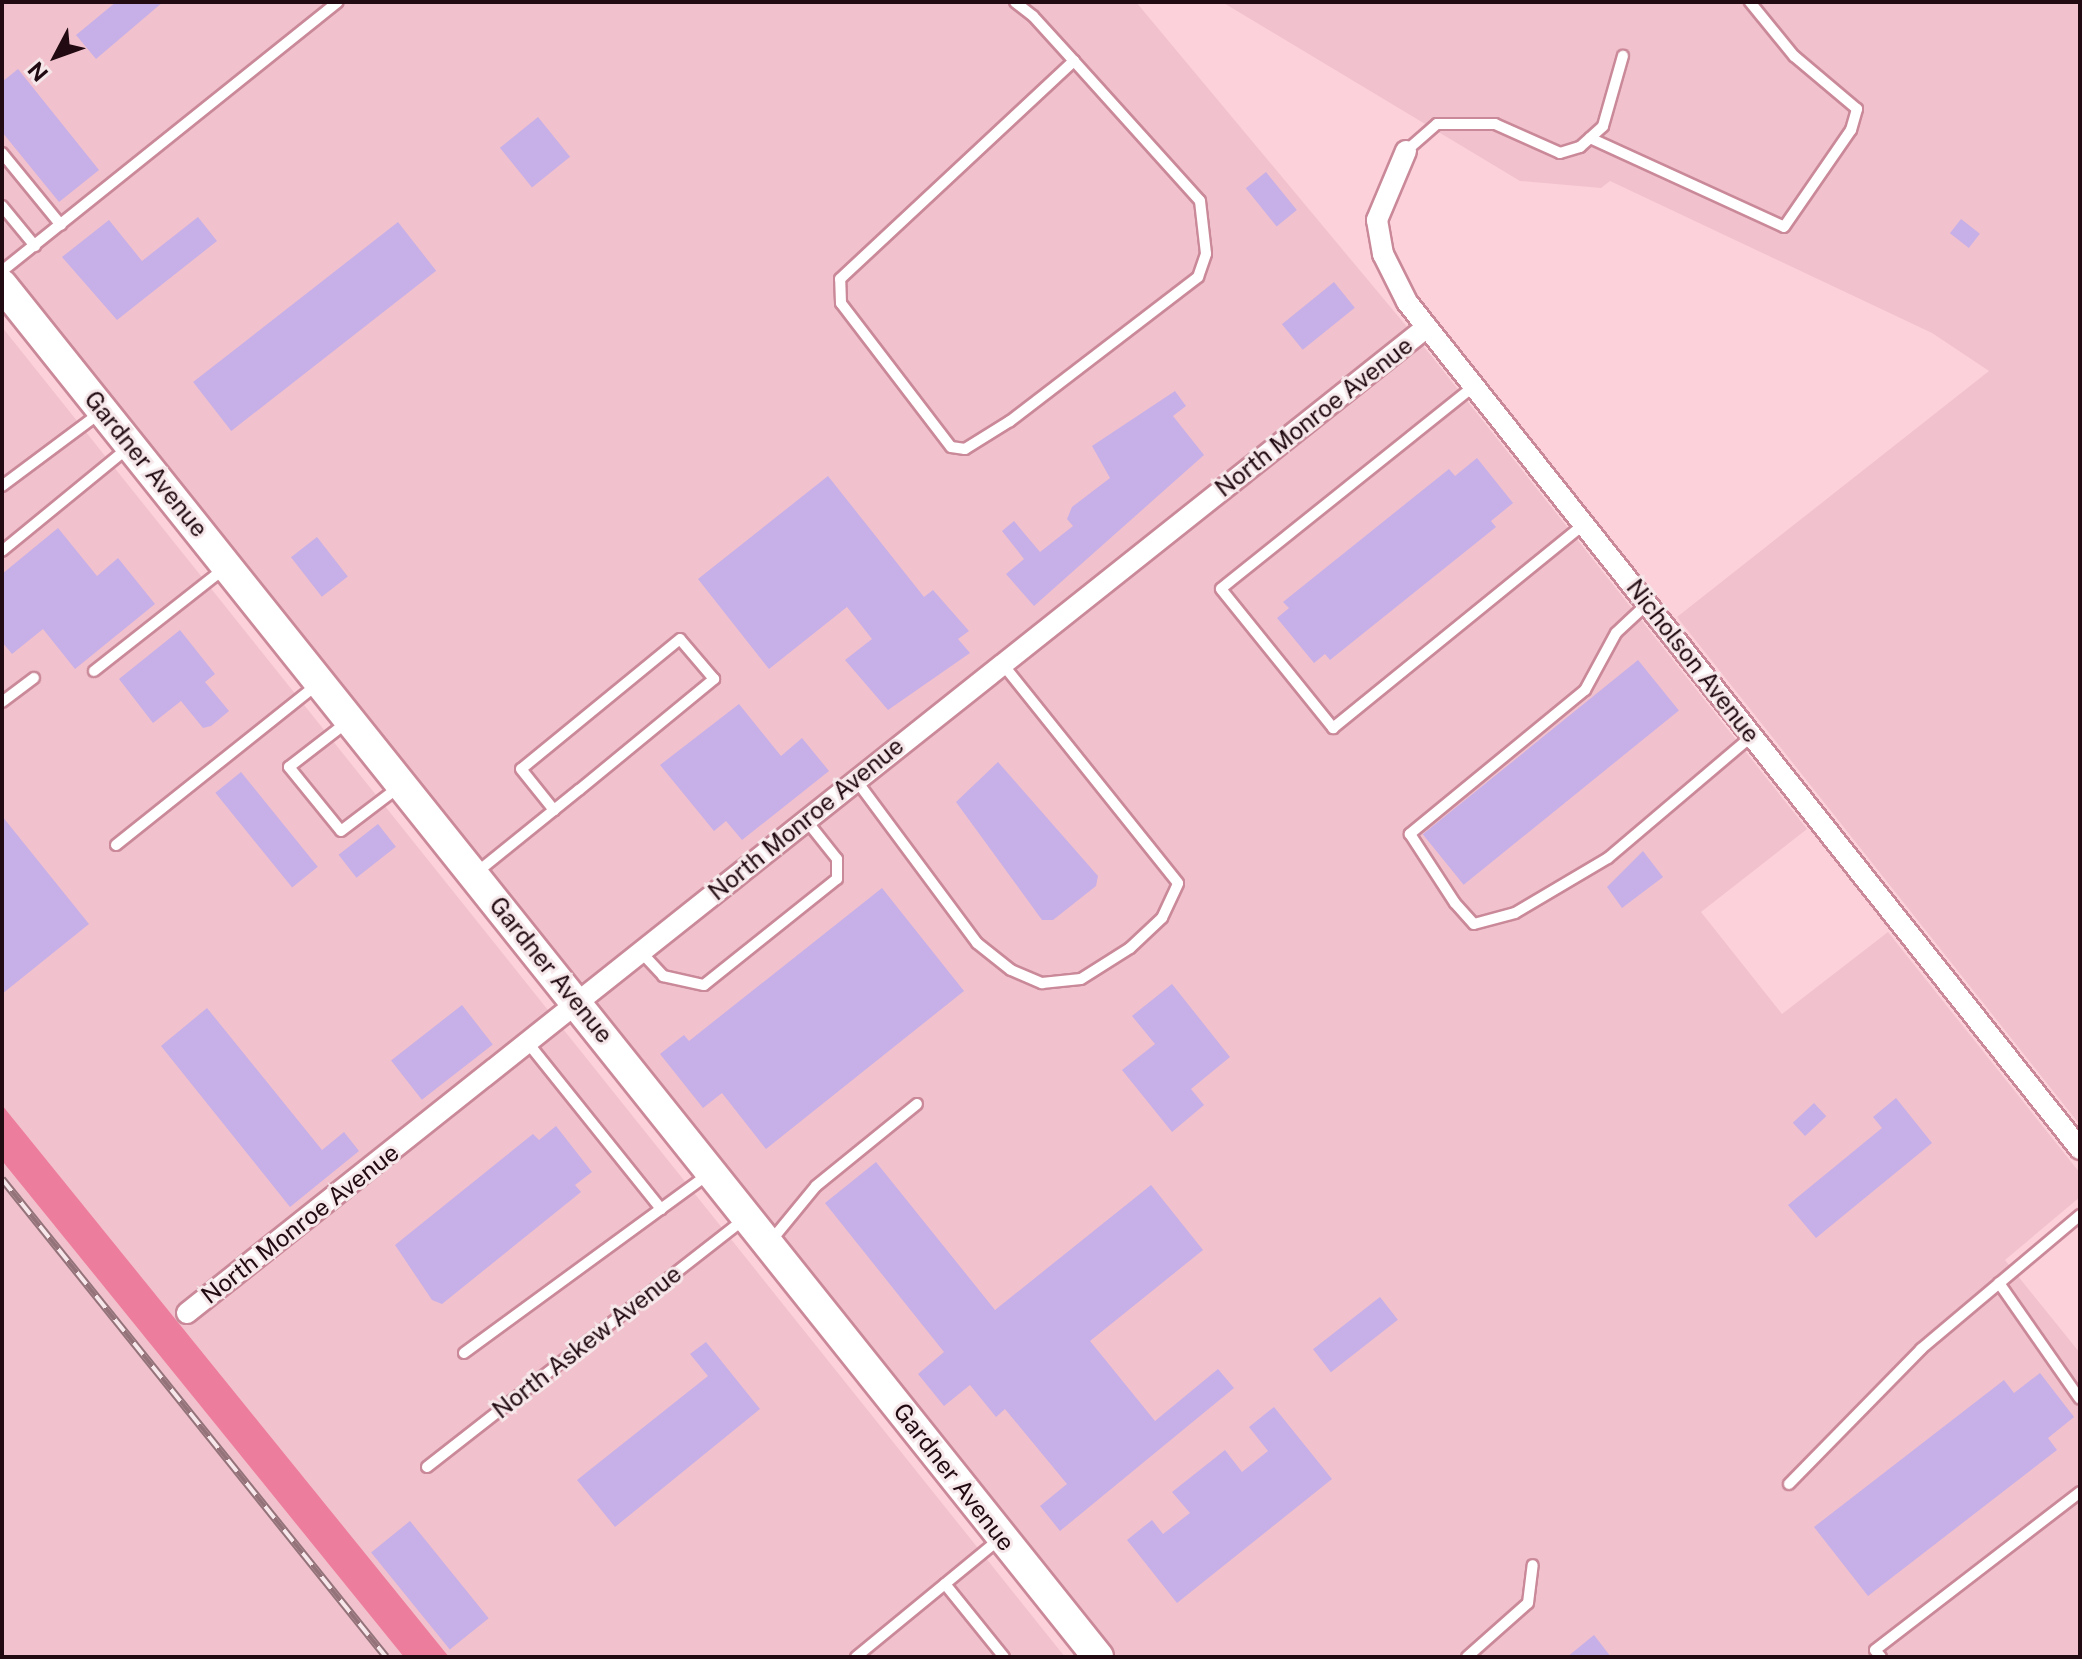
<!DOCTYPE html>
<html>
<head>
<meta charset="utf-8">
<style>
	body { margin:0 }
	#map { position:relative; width:2082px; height:1659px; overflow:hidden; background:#fcd1da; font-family:"Public Sans",sans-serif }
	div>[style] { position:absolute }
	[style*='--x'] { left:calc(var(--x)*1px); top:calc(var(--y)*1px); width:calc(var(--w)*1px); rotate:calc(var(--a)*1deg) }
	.built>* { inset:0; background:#f1c2cd }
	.forest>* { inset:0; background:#ed7d9c; transform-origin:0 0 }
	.building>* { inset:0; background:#c7afe7; transform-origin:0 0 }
	.roads { filter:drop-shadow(2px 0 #ca8999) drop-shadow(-2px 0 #ca8999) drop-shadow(0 2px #ca8999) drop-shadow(0 -2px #ca8999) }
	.lane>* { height:10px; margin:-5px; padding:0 5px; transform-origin:5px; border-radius:5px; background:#fff }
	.street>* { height:20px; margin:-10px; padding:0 10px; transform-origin:10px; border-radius:10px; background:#fff }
	.secondary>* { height:30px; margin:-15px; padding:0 15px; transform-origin:15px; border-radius:15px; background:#fff }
	.rail>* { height:8px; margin-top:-4px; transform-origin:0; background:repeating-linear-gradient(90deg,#f6e7ea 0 15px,#94737b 0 30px); box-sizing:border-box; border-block:2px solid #94737b }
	span { translate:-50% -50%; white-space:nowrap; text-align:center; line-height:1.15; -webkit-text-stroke:6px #f6e7ea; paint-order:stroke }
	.street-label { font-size:24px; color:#210a11 }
	.frame { position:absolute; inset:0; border:4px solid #210a11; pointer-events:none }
	.north { position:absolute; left:16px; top:16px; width:80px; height:80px; -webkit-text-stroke:6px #f6e7ea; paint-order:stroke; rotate:229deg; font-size:22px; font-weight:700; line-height:32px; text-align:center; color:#210a11 }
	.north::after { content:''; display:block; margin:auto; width:28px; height:36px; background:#210a11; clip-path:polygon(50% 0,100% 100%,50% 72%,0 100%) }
</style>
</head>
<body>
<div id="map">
	<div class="built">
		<div style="clip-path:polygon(2px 2px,1136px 2px,1433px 358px,1807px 829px,1701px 912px,1782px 1014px,1888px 932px,2080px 1173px,2080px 1197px,2005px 1260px,2080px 1353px,2080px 1657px,1113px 1657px,2px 265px)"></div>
		<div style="clip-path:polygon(1222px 2px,2080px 2px,2080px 1125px,1677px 617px,1989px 371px,1932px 333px,1610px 181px,1601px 188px,1520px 181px)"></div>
		<div style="clip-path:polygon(2px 327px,1065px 1657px,446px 1657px,2px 1105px)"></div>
		<div style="clip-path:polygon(2px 1140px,417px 1657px,2px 1657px)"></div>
	</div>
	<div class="forest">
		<div style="left:2px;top:1105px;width:708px;height:35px;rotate:51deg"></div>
	</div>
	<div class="building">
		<div style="clip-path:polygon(116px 2px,163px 2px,96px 59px,76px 35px)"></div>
		<div style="clip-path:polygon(18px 69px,99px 170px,59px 202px,2px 132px,2px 82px)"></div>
		<div style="left:538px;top:117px;width:51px;height:49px;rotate:51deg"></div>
		<div style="left:1266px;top:172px;width:49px;height:26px;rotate:51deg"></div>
		<div style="clip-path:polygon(198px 217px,217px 241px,117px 320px,62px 257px,109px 220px,142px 261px)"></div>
		<div style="left:1961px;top:219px;width:24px;height:18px;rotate:38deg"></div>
		<div style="left:398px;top:222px;width:62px;height:260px;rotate:52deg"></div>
		<div style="left:1334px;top:282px;width:33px;height:67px;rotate:51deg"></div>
		<div style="clip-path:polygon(1175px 391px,1186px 406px,1173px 416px,1204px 455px,1034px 606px,1006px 574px,1024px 559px,1002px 531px,1014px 521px,1040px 552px,1073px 526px,1067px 519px,1072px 507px,1110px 478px,1092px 446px)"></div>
		<div style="clip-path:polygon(1477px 458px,1513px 503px,1491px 521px,1496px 527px,1330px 660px,1325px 654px,1314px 663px,1277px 618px,1289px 608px,1283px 602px,1449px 469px,1455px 476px)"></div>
		<div style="clip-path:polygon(828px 476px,924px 597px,933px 590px,969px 631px,958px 639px,970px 653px,888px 710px,845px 660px,872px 639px,847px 607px,769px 669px,698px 579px)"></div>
		<div style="clip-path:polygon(58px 528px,97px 576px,118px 558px,155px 604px,75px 669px,43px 629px,12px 654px,2px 642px,2px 574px)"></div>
		<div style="left:317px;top:537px;width:50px;height:33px;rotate:52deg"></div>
		<div style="clip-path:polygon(180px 630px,215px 674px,205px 682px,229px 711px,211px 726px,203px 728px,181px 701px,153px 723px,119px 679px)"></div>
		<div style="left:1638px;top:660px;width:65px;height:277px;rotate:51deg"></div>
		<div style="clip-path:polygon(739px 704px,781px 756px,802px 738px,829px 771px,742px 840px,726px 821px,714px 831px,660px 765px)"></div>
		<div style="clip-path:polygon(998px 762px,1098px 876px,1096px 886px,1053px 920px,1042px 920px,956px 802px)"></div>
		<div style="left:241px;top:772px;width:122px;height:33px;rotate:51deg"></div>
		<div style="clip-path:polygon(2px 816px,89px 924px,2px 994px)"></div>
		<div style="left:378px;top:824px;width:29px;height:50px;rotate:52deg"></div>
		<div style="clip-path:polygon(1643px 851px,1663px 877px,1622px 908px,1607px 887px)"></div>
		<div style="clip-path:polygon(882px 888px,964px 991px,766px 1149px,722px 1093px,703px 1108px,660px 1054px,684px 1035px,689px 1041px)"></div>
		<div style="clip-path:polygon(1172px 984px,1230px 1057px,1191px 1089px,1204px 1105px,1172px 1132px,1122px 1070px,1155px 1044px,1132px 1016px)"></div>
		<div style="left:462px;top:1005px;width:50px;height:90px;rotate:52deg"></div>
		<div style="clip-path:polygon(207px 1008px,322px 1150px,344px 1132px,359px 1151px,290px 1207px,161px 1046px)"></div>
		<div style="clip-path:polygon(1896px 1098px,1932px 1143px,1816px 1238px,1788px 1205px,1882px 1128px,1873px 1117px)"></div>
		<div style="left:1814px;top:1103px;width:18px;height:29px;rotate:47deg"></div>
		<div style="clip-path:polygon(556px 1126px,592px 1172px,575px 1185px,581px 1192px,442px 1304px,432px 1300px,395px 1245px,533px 1134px,539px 1140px)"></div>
		<div style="clip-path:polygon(876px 1162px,995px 1310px,1151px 1185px,1203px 1250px,1090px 1341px,1155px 1421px,1218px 1369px,1234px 1388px,1060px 1531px,1040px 1506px,1067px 1484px,1005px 1409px,996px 1417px,970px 1385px,944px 1406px,918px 1374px,944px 1352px,825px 1203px)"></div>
		<div style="left:1380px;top:1297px;width:29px;height:85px;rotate:52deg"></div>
		<div style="clip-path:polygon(706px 1342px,760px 1409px,615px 1527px,577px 1480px,708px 1376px,690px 1354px)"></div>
		<div style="clip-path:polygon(2040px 1373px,2074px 1417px,2048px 1438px,2057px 1450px,1868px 1596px,1814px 1527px,2004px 1380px,2014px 1393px)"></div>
		<div style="clip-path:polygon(1274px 1407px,1332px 1479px,1177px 1603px,1127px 1540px,1152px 1520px,1163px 1534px,1190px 1513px,1172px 1492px,1225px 1450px,1242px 1472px,1268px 1451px,1249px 1427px)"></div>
		<div style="left:410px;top:1521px;width:125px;height:50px;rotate:51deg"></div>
		<div style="clip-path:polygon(1594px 1635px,1611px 1657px,1567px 1657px)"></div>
	</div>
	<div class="roads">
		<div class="lane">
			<div style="--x:1015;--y:2;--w:23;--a:38"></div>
			<div style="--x:1033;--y:16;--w:61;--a:47.7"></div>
			<div style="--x:1074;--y:61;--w:188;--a:48"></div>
			<div style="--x:1200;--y:201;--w:53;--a:83.5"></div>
			<div style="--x:1206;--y:254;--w:24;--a:109"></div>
			<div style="--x:1198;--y:277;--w:237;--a:142.5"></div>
			<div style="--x:1010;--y:421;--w:53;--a:148.1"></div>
			<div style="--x:965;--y:449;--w:14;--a:-172"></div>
			<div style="--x:951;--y:447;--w:181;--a:-127.4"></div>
			<div style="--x:841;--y:303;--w:24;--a:-92"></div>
			<div style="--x:840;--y:279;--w:320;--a:-43"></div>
			<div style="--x:1590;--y:138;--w:213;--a:24.6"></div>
			<div style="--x:1784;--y:227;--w:118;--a:-55.4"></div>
			<div style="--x:1851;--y:130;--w:22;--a:-74"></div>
			<div style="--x:1857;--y:109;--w:82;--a:-139.9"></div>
			<div style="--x:1794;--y:56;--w:70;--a:-129.2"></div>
			<div style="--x:1406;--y:151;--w:41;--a:-41.1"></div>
			<div style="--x:1437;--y:124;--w:58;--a:0"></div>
			<div style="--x:1495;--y:124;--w:71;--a:24"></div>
			<div style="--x:1560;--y:153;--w:21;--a:-17"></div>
			<div style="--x:1580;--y:147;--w:31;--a:-42"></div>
			<div style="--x:1603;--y:126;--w:73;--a:-74.1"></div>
			<div style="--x:2;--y:153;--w:93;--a:50.7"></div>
			<div style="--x:2;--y:206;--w:52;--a:50.5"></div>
			<div style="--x:2;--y:271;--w:430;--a:-38.7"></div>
			<div style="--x:1474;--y:386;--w:324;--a:141.3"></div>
			<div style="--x:1221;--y:589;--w:179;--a:51.1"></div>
			<div style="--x:1333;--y:728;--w:323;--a:-39.1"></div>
			<div style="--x:2;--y:486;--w:122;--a:-36.7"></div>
			<div style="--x:2;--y:551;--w:164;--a:-39.3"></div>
			<div style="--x:1647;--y:604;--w:42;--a:136.9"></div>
			<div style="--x:1616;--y:633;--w:65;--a:118.5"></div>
			<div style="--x:1585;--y:690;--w:227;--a:140.6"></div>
			<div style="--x:1410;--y:834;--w:82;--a:56.9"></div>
			<div style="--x:1455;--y:903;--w:28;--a:48"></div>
			<div style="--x:1474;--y:924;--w:42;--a:-15"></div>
			<div style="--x:1515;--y:913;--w:108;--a:-30.6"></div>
			<div style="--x:1608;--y:858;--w:189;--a:-40.3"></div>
			<div style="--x:94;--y:671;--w:168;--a:-38.2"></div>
			<div style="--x:2;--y:702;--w:40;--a:-37"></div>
			<div style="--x:346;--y:723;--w:72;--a:142.3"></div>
			<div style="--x:289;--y:767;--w:82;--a:50.9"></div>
			<div style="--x:341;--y:831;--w:74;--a:-37.3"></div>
			<div style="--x:856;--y:780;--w:203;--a:53.4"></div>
			<div style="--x:977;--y:943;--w:43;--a:38.5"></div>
			<div style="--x:1011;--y:970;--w:34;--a:23"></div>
			<div style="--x:1042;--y:983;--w:39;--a:-6"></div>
			<div style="--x:1081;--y:979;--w:58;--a:-32.3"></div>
			<div style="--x:1130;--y:948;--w:44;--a:-43.2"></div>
			<div style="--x:1162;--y:918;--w:38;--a:-65"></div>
			<div style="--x:1178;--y:883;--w:282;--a:-128.7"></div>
			<div style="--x:116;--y:845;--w:258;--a:-38.6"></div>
			<div style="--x:476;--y:873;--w:132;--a:-38.9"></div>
			<div style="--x:579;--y:790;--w:175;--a:-39.4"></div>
			<div style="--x:714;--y:679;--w:52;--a:-130.4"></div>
			<div style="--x:680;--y:639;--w:205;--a:140.7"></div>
			<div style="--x:521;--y:769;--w:53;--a:51.2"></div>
			<div style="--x:641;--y:952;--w:33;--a:47"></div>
			<div style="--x:663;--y:976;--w:42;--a:12.4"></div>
			<div style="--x:704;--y:985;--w:170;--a:-38.6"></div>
			<div style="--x:837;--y:879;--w:20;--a:-90"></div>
			<div style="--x:837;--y:859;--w:50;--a:-128.5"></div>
			<div style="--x:528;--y:1043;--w:213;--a:51.3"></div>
			<div style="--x:770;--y:1242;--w:72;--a:-50.6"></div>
			<div style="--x:816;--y:1186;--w:130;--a:-39.1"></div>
			<div style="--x:1999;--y:1283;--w:141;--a:55.1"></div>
			<div style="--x:464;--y:1353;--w:301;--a:-36.2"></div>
			<div style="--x:427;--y:1467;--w:405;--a:-38"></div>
			<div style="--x:1789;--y:1484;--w:189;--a:-45.6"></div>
			<div style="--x:1921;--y:1349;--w:208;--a:-40.1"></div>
			<div style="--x:945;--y:1584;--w:94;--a:51.1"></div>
			<div style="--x:856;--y:1657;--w:188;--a:-39.4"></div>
			<div style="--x:1467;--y:1657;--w:81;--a:-41.5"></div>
			<div style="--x:1528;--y:1603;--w:38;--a:-83"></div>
			<div style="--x:1881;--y:1657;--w:9;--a:-131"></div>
			<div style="--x:1875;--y:1650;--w:259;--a:-37.6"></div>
		</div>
		<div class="street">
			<div style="--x:1406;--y:151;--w:75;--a:112.8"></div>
			<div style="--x:1377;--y:220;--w:35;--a:80"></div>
			<div style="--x:1383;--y:254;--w:54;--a:63.4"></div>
			<div style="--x:1407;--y:302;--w:1082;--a:51.53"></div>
			<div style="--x:187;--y:1313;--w:1584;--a:-38.49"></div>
		</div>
		<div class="secondary">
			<div style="--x:2;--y:285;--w:1756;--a:51.38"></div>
		</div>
	</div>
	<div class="rail">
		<div style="--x:2;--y:1179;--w:613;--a:51.22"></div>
	</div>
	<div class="street-label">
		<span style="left:1314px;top:417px;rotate:-38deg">North Monroe Avenue</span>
		<span style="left:146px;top:464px;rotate:51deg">Gardner Avenue</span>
		<span style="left:1693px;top:661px;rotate:52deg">Nicholson Avenue</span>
		<span style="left:806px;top:819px;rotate:-39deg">North Monroe Avenue</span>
		<span style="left:551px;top:970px;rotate:51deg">Gardner Avenue</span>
		<span style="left:300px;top:1224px;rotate:-38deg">North Monroe Avenue</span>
		<span style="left:587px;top:1342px;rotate:-38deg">North Askew Avenue</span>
		<span style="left:954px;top:1477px;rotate:52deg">Gardner Avenue</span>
	</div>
	<div class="frame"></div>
	<div class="north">N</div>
</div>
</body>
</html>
